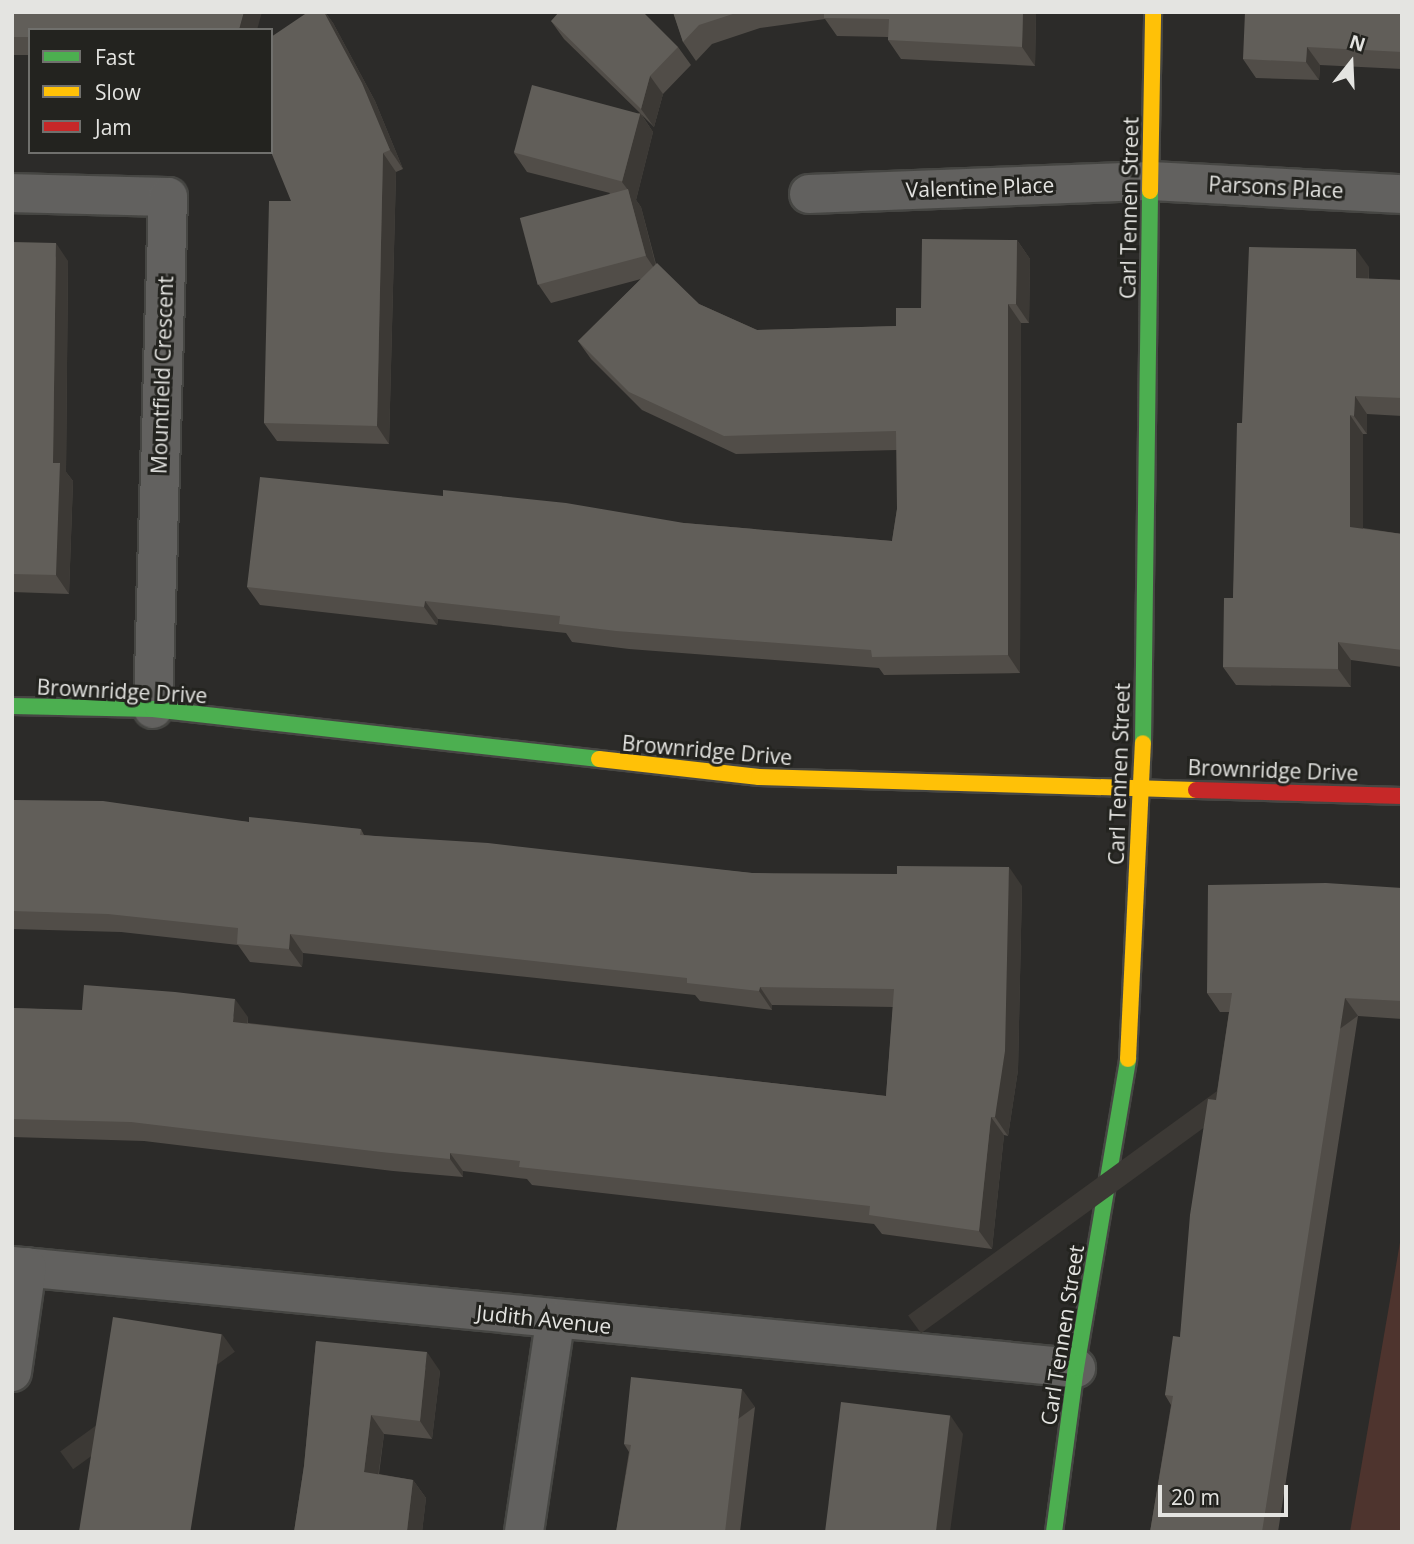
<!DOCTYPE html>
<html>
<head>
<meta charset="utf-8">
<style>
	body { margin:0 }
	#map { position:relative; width:1414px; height:1544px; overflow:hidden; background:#2c2b29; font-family:"Open Sans",sans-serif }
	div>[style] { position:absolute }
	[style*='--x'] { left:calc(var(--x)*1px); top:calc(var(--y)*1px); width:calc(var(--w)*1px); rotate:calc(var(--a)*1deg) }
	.green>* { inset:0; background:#4e342e }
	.roads { filter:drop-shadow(2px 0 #464643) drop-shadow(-2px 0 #464643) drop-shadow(0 2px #464643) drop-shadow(0 -2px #464643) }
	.street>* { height:38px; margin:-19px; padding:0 19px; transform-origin:19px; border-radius:19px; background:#62615f }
	.fast>* { height:16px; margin:-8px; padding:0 8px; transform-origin:8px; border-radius:8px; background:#4caf50 }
	.slow>* { height:16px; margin:-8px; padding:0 8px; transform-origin:8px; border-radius:8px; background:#ffc107 }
	.jam>* { height:16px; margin:-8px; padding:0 8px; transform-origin:8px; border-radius:8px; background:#c62828 }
	.wall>* { inset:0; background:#514d48 }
	.shaded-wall>* { inset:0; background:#3c3935; transform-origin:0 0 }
	.building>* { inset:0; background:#615e59; transform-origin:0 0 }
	span { translate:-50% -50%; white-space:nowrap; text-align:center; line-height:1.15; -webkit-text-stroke:6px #23231f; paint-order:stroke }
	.street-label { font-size:21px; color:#e4e4e1 }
	.frame { position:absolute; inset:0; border:14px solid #e4e4e1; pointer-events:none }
	.legend { position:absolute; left:28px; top:28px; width:245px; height:126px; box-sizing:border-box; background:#23231f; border:2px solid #70706d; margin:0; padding:9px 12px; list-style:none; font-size:21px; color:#e4e4e1 }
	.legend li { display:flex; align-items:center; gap:14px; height:35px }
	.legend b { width:35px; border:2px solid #70706d }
	.north { position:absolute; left:1316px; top:28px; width:70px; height:70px; -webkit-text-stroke:5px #23231f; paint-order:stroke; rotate:18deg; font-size:19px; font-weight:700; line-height:28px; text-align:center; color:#e4e4e1 }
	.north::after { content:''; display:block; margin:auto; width:24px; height:32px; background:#e4e4e1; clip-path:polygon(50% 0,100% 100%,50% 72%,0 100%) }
	.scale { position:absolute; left:1158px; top:1485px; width:130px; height:32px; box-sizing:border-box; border:4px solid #e4e4e1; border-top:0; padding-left:9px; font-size:21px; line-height:24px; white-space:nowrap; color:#e4e4e1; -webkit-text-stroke:5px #23231f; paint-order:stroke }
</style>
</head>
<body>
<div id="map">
	<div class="green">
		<div style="clip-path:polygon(1402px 1231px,1402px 1532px,1350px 1532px)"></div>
	</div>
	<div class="roads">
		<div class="street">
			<div style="--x:12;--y:193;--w:156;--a:1.5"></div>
			<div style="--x:168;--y:197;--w:512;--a:91.68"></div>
			<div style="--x:809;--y:194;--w:342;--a:-2.2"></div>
			<div style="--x:1151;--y:181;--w:251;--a:3"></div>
			<div style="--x:12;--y:1266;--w:1069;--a:5.48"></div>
			<div style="--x:12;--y:1372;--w:106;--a:-81.9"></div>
			<div style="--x:524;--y:1532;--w:213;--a:-81.6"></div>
		</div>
		<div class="fast">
			<div style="--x:12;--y:706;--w:141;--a:1.2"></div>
			<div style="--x:153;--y:709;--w:449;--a:6.4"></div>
			<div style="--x:1143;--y:743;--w:552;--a:-89.27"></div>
			<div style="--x:1054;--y:1532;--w:165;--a:-82.4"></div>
			<div style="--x:1076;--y:1368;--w:313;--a:-80.4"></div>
		</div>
		<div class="slow">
			<div style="--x:1150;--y:191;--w:179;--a:-89"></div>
			<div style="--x:599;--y:759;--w:161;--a:6.4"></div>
			<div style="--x:759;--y:777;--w:437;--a:1.7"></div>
			<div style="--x:1128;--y:1059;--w:316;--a:-87.3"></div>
		</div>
		<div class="jam">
			<div style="--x:1196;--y:790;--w:206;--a:1.7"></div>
		</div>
	</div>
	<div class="wall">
		<div style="clip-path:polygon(12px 12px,30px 30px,30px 55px,12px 55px)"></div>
		<div style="clip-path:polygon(308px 12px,325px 12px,333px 23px,375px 101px,403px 169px,396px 172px,389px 444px,277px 441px,264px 423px,291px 201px)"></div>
		<div style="clip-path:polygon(673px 12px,1036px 12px,1035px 66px,901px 59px,888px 40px,888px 37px,837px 36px,825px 19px,760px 28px,712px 44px,696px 61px,683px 42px)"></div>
		<div style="clip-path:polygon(1402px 12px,1402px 69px,1320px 65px,1319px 80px,1256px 78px,1243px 59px)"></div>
		<div style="clip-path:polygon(551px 21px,678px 47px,691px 65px,663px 94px,654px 127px,641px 114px,653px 132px,636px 200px,641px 207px,656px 264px,699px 304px,757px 330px,896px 326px,1017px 240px,1030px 259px,1029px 323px,1021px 323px,1020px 673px,884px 675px,879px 668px,629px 649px,572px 642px,566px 633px,438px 619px,437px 625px,260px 605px,247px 587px,684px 523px,892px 541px,897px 509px,897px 450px,736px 454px,642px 410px,591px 359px,578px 341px,641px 279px,551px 303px,538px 284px,610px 193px,527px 172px,514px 153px,640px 113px,564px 39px)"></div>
		<div style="clip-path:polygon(12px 242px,68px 261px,66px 472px,73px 481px,69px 594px,12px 592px)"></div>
		<div style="clip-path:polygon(1369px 267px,1369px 279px,1402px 280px,1402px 416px,1367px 414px,1367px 434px,1363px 434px,1363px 528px,1402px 534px,1402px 667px,1351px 660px,1351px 687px,1236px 685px,1223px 667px,1233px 598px,1242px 423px)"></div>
		<div style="clip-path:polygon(12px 800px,249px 822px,361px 829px,364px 835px,752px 873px,1022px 886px,1018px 1070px,1008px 1136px,1004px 1135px,992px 1249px,882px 1234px,874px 1224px,532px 1185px,527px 1179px,463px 1171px,463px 1177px,393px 1171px,144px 1141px,12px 1137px,12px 1008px,248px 1017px,248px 1023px,886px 1096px,893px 1007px,772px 1005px,772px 1010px,700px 1001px,695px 995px,303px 953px,302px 967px,250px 962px,238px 945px,121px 932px,12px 929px)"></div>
		<div style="clip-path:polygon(1402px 888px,1402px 1019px,1358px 1016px,1278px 1532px,1150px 1532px,1171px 1405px,1165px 1395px,1180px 1337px,1229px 1012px,1220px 1012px,1207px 993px)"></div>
		<div style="clip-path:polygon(316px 1341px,440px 1371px,432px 1439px,384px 1434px,379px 1474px,413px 1480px,426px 1498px,422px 1532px,294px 1532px,304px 1466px)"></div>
		<div style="clip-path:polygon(755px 1407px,740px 1532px,616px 1532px,629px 1452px,624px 1444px)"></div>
	</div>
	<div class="shaded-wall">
		<div style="clip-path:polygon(244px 12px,262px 12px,257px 30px,239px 30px)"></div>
		<div style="clip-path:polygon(324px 12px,325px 12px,333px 23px,375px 101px,403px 169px,390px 150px)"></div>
		<div style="clip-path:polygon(1023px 12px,1036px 12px,1035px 66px,1022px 47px)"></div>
		<div style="clip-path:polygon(1307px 47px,1320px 65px,1319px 80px,1306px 62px)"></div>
		<div style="clip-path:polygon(650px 76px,663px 94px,654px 127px,641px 109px)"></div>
		<div style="clip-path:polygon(640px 113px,653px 132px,636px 200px,641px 207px,658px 274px,646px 256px,628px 190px,622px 182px)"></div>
		<div style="clip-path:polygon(383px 153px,396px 172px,389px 444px,377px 426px)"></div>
		<div style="clip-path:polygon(1017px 240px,1030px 259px,1029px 323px,1016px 304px)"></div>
		<div style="clip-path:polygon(56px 243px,68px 261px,66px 472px,73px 481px,69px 594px,56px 575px,53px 463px)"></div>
		<div style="clip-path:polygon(1356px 249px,1369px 267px,1368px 297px,1356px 278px)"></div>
		<div style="clip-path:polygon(1008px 304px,1021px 323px,1020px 673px,1008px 655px)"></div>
		<div style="clip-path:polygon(1355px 396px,1367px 414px,1367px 434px,1354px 416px)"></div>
		<div style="clip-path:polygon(1350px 415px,1363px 434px,1363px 545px,1350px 527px)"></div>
		<div style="clip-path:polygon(425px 601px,438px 619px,437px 625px,424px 607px)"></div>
		<div style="clip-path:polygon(1338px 642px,1351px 660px,1351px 687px,1338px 669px)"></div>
		<div style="clip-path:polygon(1009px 867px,1022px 886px,1018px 1070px,1008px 1136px,995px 1117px)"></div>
		<div style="clip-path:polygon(290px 934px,303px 953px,302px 967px,289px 949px)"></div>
		<div style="clip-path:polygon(760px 987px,772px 1005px,772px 1010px,759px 991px)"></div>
		<div style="left:1345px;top:998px;width:22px;height:540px;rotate:54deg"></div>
		<div style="clip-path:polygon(235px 999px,248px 1017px,246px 1040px,233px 1022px)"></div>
		<div style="clip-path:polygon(991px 1117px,1004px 1135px,992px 1249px,979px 1231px)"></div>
		<div style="clip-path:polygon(450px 1153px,463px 1171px,463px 1177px,450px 1159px)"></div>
		<div style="left:222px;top:1334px;width:22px;height:200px;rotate:54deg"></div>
		<div style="clip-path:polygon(427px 1352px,440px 1371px,432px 1439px,420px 1421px)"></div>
		<div style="left:742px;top:1389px;width:22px;height:144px;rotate:54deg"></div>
		<div style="clip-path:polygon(371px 1415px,384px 1434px,376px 1491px,364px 1472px)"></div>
		<div style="clip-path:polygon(950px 1415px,963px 1434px,950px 1532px,935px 1532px)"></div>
		<div style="clip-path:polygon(413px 1480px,426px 1498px,422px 1532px,407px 1531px)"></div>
	</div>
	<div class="building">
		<div style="clip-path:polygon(12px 12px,244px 12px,239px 30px,30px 30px,30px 37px,12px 37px)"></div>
		<div style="clip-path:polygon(308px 12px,324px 12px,362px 83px,390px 150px,383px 153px,377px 426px,264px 423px,269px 201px,291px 201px,271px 152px,271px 37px)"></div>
		<div style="clip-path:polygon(559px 12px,643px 12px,678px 47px,650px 76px,641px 109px,551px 21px)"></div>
		<div style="clip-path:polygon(673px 12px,739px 12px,699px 25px,683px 42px)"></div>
		<div style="clip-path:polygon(824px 12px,1023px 12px,1022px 47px,888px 40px,889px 19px,824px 18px)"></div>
		<div style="clip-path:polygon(1245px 12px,1402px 12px,1402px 52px,1307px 47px,1306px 62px,1243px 59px)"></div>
		<div style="left:532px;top:85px;width:112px;height:70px;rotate:15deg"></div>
		<div style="left:628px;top:189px;width:69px;height:112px;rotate:75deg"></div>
		<div style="clip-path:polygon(922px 239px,1017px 240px,1016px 304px,1008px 304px,1008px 655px,872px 657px,871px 650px,616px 631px,559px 624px,560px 616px,425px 601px,424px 607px,247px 587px,260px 477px,443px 496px,443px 490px,566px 503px,684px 523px,892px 541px,897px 509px,896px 431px,724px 436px,629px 392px,578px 341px,657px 263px,699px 304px,757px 330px,896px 326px,896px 308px,921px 308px)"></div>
		<div style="clip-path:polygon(12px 242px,56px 243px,53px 463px,60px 463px,56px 575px,12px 574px)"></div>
		<div style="clip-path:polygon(1249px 247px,1356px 249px,1356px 278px,1402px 280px,1402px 398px,1355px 396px,1354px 416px,1350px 415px,1350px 527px,1402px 534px,1402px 650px,1338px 642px,1338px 669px,1223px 667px,1224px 598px,1233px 598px,1237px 423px,1242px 423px)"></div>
		<div style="clip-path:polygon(12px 800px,103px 801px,249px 822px,249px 817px,361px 829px,360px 835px,488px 843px,752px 873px,897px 874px,897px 866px,1009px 867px,1005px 1051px,995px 1117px,991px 1117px,979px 1231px,869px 1215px,870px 1206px,519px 1167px,520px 1161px,450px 1153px,450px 1159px,381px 1152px,131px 1122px,12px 1119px,12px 1008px,82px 1010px,84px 985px,175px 992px,235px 999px,233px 1022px,886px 1096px,894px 989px,760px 987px,759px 991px,687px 983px,687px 978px,290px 934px,289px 949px,237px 944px,238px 928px,108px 914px,12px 911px)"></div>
		<div style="clip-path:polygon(1326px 883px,1402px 888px,1402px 1001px,1345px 998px,1262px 1532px,1150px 1532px,1173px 1396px,1165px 1395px,1173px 1336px,1180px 1337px,1190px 1215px,1208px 1099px,1216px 1100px,1232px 993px,1207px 993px,1208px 885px)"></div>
		<div style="left:113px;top:1317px;width:110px;height:217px;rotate:9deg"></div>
		<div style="clip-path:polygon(316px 1341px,427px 1352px,420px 1421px,371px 1415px,364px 1472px,413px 1480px,407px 1531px,294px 1532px,304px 1466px)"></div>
		<div style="clip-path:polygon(631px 1377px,742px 1389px,725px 1532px,616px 1532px,631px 1445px,624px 1444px)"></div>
		<div style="left:841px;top:1402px;width:110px;height:131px;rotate:7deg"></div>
	</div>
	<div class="street-label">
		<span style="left:980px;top:187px;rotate:-2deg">Valentine Place</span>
		<span style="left:1276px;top:187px;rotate:3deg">Parsons Place</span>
		<span style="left:1129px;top:208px;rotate:-89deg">Carl Tennen Street</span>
		<span style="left:162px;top:375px;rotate:-88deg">Mountfield Crescent</span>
		<span style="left:122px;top:691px;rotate:3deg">Brownridge Drive</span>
		<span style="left:707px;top:750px;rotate:5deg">Brownridge Drive</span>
		<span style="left:1273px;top:770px;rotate:2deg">Brownridge Drive</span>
		<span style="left:1119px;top:774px;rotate:-88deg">Carl Tennen Street</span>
		<span style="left:544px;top:1319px;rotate:6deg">Judith Avenue</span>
		<span style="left:1062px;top:1335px;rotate:-81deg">Carl Tennen Street</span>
	</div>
	<div class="frame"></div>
	<ul class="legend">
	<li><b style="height:9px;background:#4caf50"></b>Fast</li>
	<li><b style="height:9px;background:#ffc107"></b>Slow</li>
	<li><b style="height:9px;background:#c62828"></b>Jam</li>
	</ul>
	<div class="north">N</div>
	<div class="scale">20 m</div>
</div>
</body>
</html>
